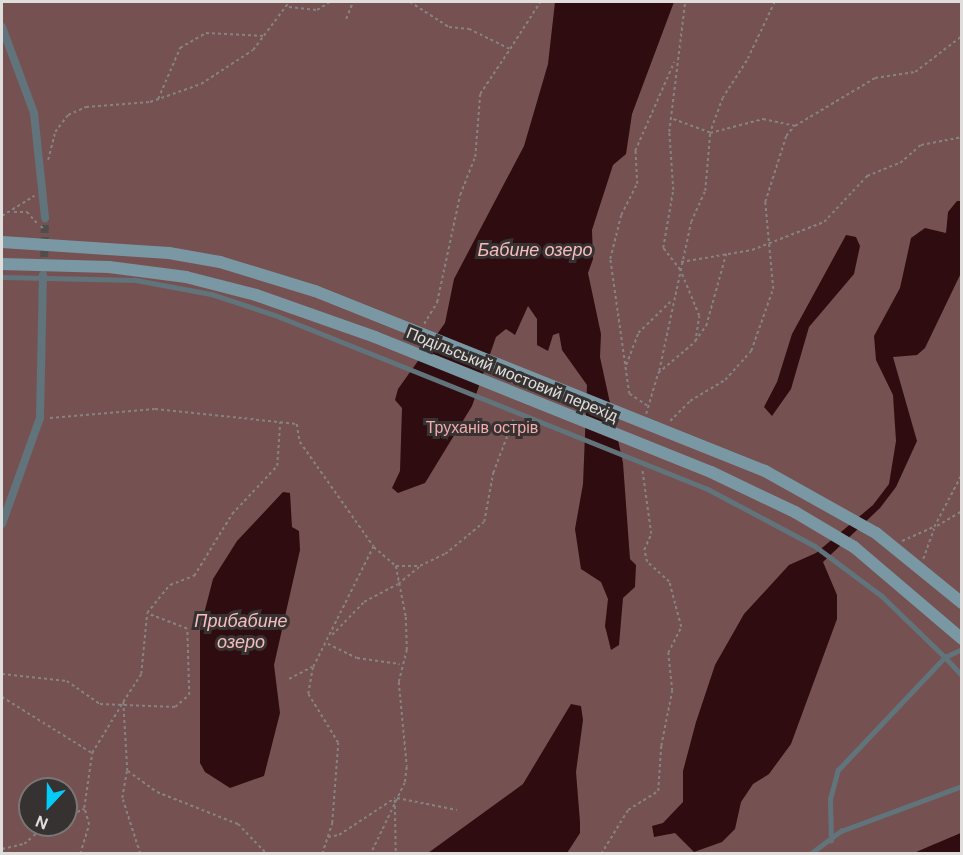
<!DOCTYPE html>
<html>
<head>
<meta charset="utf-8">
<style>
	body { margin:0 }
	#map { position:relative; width:963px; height:855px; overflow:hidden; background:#363232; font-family:"DM Sans",sans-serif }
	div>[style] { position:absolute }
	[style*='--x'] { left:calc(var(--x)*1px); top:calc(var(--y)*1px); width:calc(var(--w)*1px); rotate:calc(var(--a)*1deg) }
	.green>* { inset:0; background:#765152 }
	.water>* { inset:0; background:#2e0c0f }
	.street-tunnel>* { height:8px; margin-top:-4px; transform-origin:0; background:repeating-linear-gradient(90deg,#504c4c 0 8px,transparent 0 12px) }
	.path>* { height:1.5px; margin-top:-0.75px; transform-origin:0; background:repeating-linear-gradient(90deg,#868383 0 3px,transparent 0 6px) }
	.lane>* { height:4.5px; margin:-2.25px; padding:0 2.25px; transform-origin:2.25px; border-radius:2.25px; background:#61747b }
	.street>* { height:8px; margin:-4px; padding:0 4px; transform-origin:4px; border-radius:4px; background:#61747b }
	.secondary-bridge>* { height:12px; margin:-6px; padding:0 6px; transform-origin:6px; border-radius:6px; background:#7998a4 }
	span { translate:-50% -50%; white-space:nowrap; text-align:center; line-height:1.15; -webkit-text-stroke:6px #363232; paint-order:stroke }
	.street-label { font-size:16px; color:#e0dddd }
	.park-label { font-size:16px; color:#f4abac }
	.water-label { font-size:18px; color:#f8bcbd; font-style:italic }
	.frame { position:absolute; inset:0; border:3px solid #e0dddd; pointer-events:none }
	.north { position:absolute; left:18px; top:777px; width:60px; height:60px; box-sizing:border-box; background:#363232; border:2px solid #7a7676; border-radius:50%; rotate:202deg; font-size:16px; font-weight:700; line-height:24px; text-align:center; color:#e0dddd }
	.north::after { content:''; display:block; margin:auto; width:21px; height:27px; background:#05cbf9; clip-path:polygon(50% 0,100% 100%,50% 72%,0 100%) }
</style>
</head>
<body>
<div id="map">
	<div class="green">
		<div style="clip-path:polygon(evenodd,2px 2px,961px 2px,961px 833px,914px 854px,2px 854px,2px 2px,30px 789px,66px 789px,66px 825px,30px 825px,30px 789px)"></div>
	</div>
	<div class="water">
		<div style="clip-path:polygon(555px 2px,674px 2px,632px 114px,626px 154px,613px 165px,592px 230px,593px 259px,588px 273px,601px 334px,600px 357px,623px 463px,630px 559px,636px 565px,635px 587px,623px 598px,619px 645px,611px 650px,605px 626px,608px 599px,601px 582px,581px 569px,575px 529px,583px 484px,587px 385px,562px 350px,559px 333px,553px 335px,548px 351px,537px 345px,537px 319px,528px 306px,515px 335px,506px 329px,496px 337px,472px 406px,425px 483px,398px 493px,392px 488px,400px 471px,402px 408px,395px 400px,398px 389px,445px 323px,454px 279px,524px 146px,548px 64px)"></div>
		<div style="clip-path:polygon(957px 201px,961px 201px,961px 273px,925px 348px,917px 355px,893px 357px,917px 441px,896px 487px,880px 508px,823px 562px,837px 595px,837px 619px,791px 744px,769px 774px,753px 784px,741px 802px,735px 829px,722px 842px,694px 852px,675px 833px,654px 837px,652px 826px,663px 823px,683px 802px,683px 771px,696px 722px,715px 665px,744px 614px,789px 565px,816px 553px,873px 505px,889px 484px,896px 441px,893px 395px,876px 360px,874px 336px,900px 288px,911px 238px,925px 228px,946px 233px,948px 212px)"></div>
		<div style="clip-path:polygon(846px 235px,856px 237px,860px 246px,854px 274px,809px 327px,791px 389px,772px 416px,764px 407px,777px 382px,792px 334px)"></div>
		<div style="clip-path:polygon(283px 492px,290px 493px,292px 527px,299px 531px,300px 550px,274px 665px,280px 713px,264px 776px,230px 788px,205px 772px,200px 763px,200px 629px,213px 579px,237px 541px)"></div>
		<div style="clip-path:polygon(571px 704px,581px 706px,583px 720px,576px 772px,580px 822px,580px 833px,567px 853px,428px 853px,523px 784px)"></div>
		<div style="clip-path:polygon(961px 833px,961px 853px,914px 853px,930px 846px)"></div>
	</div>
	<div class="street-tunnel">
		<div style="--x:44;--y:269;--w:51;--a:-88.9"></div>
	</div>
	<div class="path">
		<div style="--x:410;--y:2;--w:46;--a:32.7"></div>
		<div style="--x:449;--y:27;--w:20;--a:6"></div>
		<div style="--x:469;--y:29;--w:46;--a:26"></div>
		<div style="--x:510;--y:49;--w:56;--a:-57.4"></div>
		<div style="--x:775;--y:2;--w:65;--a:115.4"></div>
		<div style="--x:747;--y:61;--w:44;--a:123"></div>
		<div style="--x:723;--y:98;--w:37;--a:110"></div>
		<div style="--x:710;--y:133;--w:55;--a:-14.8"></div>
		<div style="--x:763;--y:119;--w:33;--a:12"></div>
		<div style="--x:795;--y:126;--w:93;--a:-31"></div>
		<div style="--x:875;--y:78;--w:40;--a:-8.5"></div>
		<div style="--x:915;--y:72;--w:59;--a:-37.5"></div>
		<div style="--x:289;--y:7;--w:28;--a:6"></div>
		<div style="--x:317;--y:10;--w:15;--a:-32"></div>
		<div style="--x:346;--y:19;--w:18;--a:-68"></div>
		<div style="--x:158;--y:99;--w:56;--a:-66.7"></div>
		<div style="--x:180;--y:48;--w:30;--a:-30"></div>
		<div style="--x:206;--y:33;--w:59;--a:2.9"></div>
		<div style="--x:48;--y:160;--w:29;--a:-76"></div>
		<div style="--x:55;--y:132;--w:21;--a:-53"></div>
		<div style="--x:68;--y:115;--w:20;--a:-24"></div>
		<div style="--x:86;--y:107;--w:64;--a:-4.5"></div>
		<div style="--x:150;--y:102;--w:54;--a:-19.4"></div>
		<div style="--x:201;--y:84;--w:62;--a:-33.2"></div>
		<div style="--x:253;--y:50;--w:60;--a:-53.1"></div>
		<div style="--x:14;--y:212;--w:13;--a:0"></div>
		<div style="--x:27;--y:212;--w:15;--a:48"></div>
		<div style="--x:2;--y:216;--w:38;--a:-32"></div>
		<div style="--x:41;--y:226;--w:6;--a:51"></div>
		<div style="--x:681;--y:262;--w:72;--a:-9.6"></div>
		<div style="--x:752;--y:250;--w:77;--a:-21.3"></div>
		<div style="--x:824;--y:222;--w:63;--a:-46.9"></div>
		<div style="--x:867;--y:176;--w:35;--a:-22"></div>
		<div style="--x:900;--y:163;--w:28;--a:-41"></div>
		<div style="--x:921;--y:145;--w:42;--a:-11"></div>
		<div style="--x:424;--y:324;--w:26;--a:-59"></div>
		<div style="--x:437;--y:302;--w:109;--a:-77.9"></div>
		<div style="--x:460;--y:195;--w:41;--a:-68.5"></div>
		<div style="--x:475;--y:157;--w:63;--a:-85.5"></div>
		<div style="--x:480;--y:94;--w:54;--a:-56.3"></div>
		<div style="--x:695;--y:341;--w:19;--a:-54"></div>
		<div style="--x:706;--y:326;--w:75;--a:-74.5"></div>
		<div style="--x:626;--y:365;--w:34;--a:-69"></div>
		<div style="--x:638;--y:333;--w:47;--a:-44.1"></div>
		<div style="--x:659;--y:371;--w:152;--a:-77.9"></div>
		<div style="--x:691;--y:222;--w:34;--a:-66"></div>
		<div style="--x:705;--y:191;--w:58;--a:-85.1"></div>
		<div style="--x:710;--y:133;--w:40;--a:-159.8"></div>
		<div style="--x:647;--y:406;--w:22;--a:-146"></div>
		<div style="--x:629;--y:394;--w:136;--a:-98"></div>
		<div style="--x:610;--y:259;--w:45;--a:-76"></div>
		<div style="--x:621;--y:215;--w:35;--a:-63"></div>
		<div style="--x:637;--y:184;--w:33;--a:-93"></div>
		<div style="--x:635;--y:151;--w:97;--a:-66.3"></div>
		<div style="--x:646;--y:414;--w:43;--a:-73.7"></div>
		<div style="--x:658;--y:373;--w:48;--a:-40"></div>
		<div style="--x:695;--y:342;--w:26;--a:-81"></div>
		<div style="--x:699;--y:316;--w:50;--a:-112.4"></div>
		<div style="--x:680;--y:270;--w:28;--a:-128"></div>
		<div style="--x:663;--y:248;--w:59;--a:-80.2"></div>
		<div style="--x:673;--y:190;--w:58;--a:-93.9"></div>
		<div style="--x:669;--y:132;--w:131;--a:-83"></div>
		<div style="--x:50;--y:418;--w:105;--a:-4.9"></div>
		<div style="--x:155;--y:409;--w:143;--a:6"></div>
		<div style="--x:297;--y:424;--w:18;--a:81"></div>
		<div style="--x:300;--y:442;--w:128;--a:54.8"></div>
		<div style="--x:374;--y:547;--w:29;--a:41"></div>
		<div style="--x:396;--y:566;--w:52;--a:78.9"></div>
		<div style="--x:406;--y:617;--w:33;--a:88"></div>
		<div style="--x:407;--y:650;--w:33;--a:104"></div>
		<div style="--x:399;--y:682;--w:85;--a:84.6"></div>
		<div style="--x:407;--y:767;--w:16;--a:97"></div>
		<div style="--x:405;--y:783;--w:79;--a:115.6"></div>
		<div style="--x:670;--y:421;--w:28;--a:-45"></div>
		<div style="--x:690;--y:401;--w:41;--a:-31"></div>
		<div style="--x:725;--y:380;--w:39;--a:-48"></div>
		<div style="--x:751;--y:351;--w:66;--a:-70.5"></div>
		<div style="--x:773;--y:289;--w:87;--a:-95.3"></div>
		<div style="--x:765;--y:202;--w:69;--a:-72.3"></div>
		<div style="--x:786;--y:136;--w:13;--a:-51"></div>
		<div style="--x:937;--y:526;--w:29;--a:-31"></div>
		<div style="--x:902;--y:541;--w:35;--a:-24"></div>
		<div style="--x:934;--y:527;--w:60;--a:-62.2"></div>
		<div style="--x:923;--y:559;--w:32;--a:-70"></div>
		<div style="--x:396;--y:566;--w:24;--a:0"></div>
		<div style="--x:420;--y:566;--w:28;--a:-26"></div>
		<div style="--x:445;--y:554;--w:50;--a:-39.4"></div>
		<div style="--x:484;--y:522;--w:50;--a:-79.6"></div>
		<div style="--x:493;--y:473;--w:59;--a:-69.1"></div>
		<div style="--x:332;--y:635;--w:46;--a:-45.9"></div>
		<div style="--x:364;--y:602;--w:38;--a:-28"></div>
		<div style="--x:398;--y:584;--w:27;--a:-39"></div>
		<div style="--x:328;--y:644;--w:32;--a:26"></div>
		<div style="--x:357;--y:658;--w:43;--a:7.9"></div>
		<div style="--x:2;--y:674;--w:65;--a:6.1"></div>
		<div style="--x:67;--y:681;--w:40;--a:34.9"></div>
		<div style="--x:100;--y:704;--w:75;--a:2.3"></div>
		<div style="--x:175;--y:707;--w:18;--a:-41"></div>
		<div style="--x:189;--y:695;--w:66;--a:-91.7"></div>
		<div style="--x:187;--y:629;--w:42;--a:-159"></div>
		<div style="--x:289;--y:679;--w:26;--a:-28"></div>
		<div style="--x:2;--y:697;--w:106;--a:31.9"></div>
		<div style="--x:128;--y:771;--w:36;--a:36"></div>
		<div style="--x:157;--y:792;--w:87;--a:21.6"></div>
		<div style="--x:238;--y:824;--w:42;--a:46"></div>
		<div style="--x:397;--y:798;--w:61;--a:11.3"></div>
		<div style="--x:395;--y:800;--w:54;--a:88.9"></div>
		<div style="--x:66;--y:817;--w:20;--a:-24"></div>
		<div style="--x:328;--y:837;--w:11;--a:-10"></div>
		<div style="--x:339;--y:835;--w:67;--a:-33.5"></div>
		<div style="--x:2;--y:849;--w:23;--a:-13"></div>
		<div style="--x:24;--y:844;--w:29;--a:-41"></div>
		<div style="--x:80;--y:854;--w:30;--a:-73"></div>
		<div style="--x:89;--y:825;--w:18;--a:-106"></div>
		<div style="--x:84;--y:808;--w:56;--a:-81.7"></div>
		<div style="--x:92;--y:753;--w:57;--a:-58.5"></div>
		<div style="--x:140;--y:854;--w:59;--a:-107.8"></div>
		<div style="--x:122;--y:798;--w:27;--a:-80"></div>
		<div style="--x:127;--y:771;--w:69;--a:-93.3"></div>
		<div style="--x:123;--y:702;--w:33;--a:-57"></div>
		<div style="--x:141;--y:674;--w:61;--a:-84.4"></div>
		<div style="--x:147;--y:613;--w:36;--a:-51"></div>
		<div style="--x:170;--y:585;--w:26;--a:-21"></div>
		<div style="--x:194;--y:576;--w:73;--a:-58.5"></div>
		<div style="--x:232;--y:514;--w:66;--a:-46.8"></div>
		<div style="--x:277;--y:466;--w:44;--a:-86.1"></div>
		<div style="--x:322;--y:854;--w:33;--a:-72"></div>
		<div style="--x:332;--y:823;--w:80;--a:-85.7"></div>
		<div style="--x:338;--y:743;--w:57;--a:-121.5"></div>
		<div style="--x:308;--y:694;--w:27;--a:-80"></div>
		<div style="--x:313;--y:667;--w:134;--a:-63.4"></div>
		<div style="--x:601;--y:854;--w:52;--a:-58.5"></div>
		<div style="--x:628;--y:810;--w:36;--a:-32"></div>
		<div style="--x:658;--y:791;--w:45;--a:-86.2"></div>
		<div style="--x:661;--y:746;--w:56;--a:-78.7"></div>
		<div style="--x:672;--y:691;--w:38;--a:-96"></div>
		<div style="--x:668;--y:653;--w:29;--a:-63"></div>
		<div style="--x:681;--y:627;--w:47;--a:-104.9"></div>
		<div style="--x:669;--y:582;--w:30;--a:-138"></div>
		<div style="--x:647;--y:562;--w:12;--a:-104"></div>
		<div style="--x:644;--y:550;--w:17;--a:-66"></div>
		<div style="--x:651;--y:534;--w:66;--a:-97.9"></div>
	</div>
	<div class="lane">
		<div style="--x:2;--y:277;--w:134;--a:1.3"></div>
		<div style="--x:136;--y:280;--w:76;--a:10.6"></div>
		<div style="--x:211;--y:294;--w:67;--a:18.2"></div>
		<div style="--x:275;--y:315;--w:464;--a:21.9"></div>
		<div style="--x:706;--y:488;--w:123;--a:28"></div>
		<div style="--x:815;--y:546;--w:84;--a:36.7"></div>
		<div style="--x:882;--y:596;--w:88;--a:44.1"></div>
		<div style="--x:945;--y:657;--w:19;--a:-25"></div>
		<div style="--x:831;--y:841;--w:42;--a:-91.4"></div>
		<div style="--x:830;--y:799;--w:30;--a:-75"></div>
		<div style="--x:838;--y:770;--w:156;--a:-46.6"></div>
		<div style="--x:945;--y:657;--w:25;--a:47"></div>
		<div style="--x:810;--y:854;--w:39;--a:-37"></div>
		<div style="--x:841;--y:831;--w:129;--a:-20.4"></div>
	</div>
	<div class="street">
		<div style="--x:2;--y:27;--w:92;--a:69.6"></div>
		<div style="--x:34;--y:113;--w:106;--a:84"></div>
		<div style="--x:2;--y:524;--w:113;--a:-70.3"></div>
		<div style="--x:40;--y:418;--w:143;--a:-88.8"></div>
	</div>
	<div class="secondary-bridge">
		<div style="--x:2;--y:242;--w:167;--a:3.8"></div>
		<div style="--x:169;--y:253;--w:52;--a:10"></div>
		<div style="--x:220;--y:262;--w:99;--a:17"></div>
		<div style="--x:315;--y:291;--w:485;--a:21.8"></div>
		<div style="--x:765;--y:471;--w:127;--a:29.2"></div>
		<div style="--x:876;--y:533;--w:111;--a:39.1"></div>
		<div style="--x:2;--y:264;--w:107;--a:1.6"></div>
		<div style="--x:109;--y:267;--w:78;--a:7.4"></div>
		<div style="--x:186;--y:277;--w:72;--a:14.4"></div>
		<div style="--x:256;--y:295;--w:126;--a:19.4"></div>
		<div style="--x:375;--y:337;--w:362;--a:21.9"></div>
		<div style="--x:711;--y:472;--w:93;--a:25.5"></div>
		<div style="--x:795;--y:512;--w:69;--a:30.7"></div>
		<div style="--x:854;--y:547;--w:142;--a:40.4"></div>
	</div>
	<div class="street-label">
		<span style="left:512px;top:375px;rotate:22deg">Подільський мостовий перехід</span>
	</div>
	<div class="park-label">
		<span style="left:482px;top:428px">Труханів острів</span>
	</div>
	<div class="water-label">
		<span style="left:535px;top:250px">Бабине озеро</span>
		<span style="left:241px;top:632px">Прибабине<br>озеро</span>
	</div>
	<div class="frame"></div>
	<div class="north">N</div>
</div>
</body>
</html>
